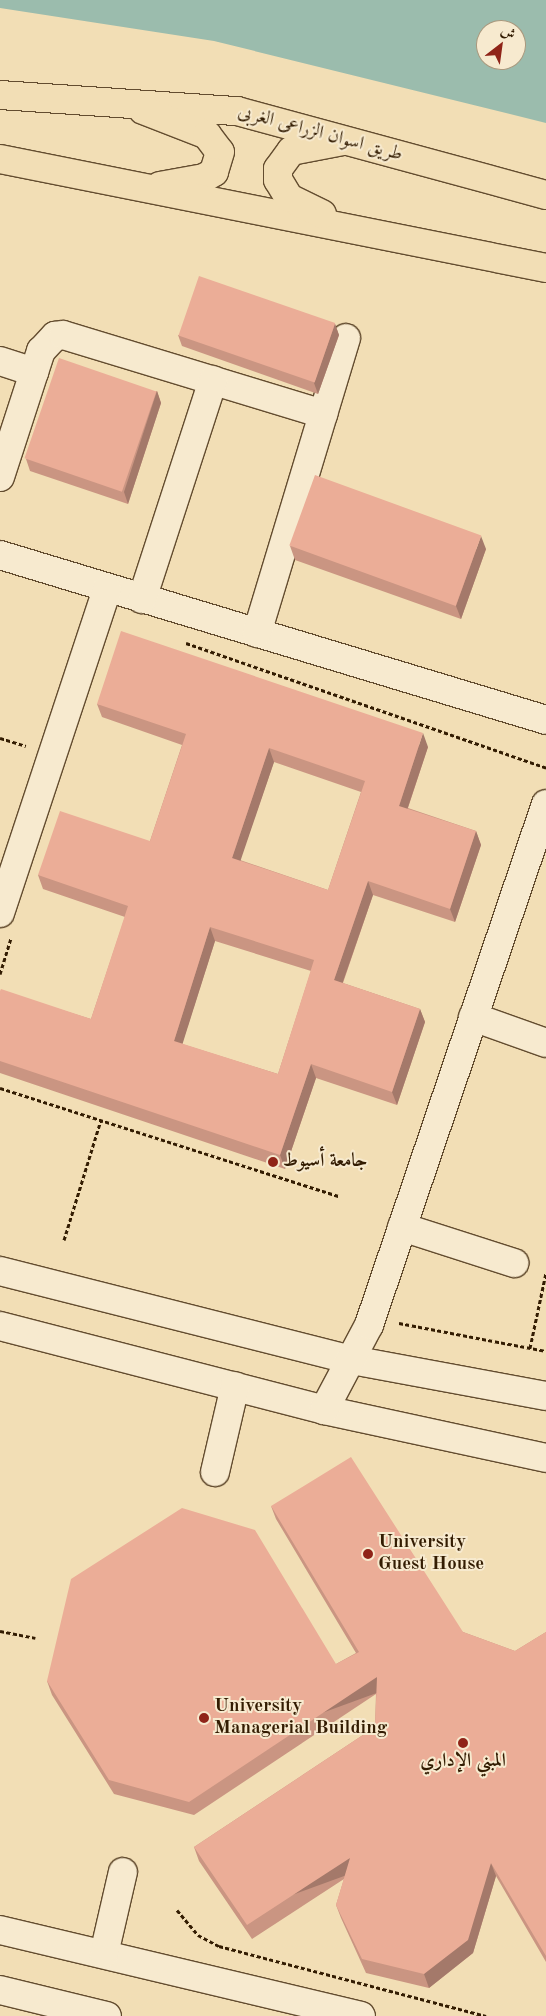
<!DOCTYPE html>
<html>
<head>
<meta charset="utf-8">
<style>
	body { margin:0 }
	#map { position:relative; width:546px; height:2016px; overflow:hidden; background:#f2deb5; font-family:"Old Standard TT",Amiri,serif }
	div>[style] { position:absolute }
	[style*='--x'] { left:calc(var(--x)*1px); top:calc(var(--y)*1px); width:calc(var(--w)*1px); rotate:calc(var(--a)*1deg) }
	.water>* { inset:0; background:#9bbcad }
	.path>* { height:3px; margin-top:-1.5px; transform-origin:0; background:repeating-linear-gradient(90deg,#331c02 0 4px,transparent 0 6.5px) }
	.roads { filter:drop-shadow(1px 0 #634c2f) drop-shadow(-1px 0 #634c2f) drop-shadow(0 1px #634c2f) drop-shadow(0 -1px #634c2f) }
	.minor>* { height:28px; margin:-14px; padding:0 14px; transform-origin:14px; border-radius:14px; background:#f7eacf }
	.major>* { height:28px; margin:-14px; padding:0 14px; transform-origin:14px; border-radius:14px; background:#f2deb5 }
	.wall>* { inset:0; background:#ca9582 }
	.shaded-wall>* { inset:0; background:#a4796a; transform-origin:0 0 }
	.building>* { inset:0; background:#ebad97; transform-origin:0 0 }
	.dots>* { width:14px; height:14px; translate:-50% -50%; box-sizing:border-box; border:2px solid #f7eacf; border-radius:50% }
	span { translate:-50% -50%; white-space:nowrap; text-align:center; line-height:1.15; -webkit-text-stroke:4px #f7eacf; paint-order:stroke }
	.street-label { font-size:19px; color:#331c02 }
	.poi-label { font-size:19px; color:#331c02; font-weight:700 }
	.left { translate:0 -50%; text-align:left }
	.north { position:absolute; left:476px; top:20px; width:50px; height:50px; box-sizing:border-box; background:#f7eacf; border:1px solid #a9987d; border-radius:50%; rotate:30deg; font-size:14px; font-weight:700; line-height:20px; text-align:center; color:#331c02 }
	.north::after { content:''; display:block; margin:auto; width:18px; height:22px; background:#8f2418; clip-path:polygon(50% 0,100% 100%,50% 72%,0 100%) }
</style>
</head>
<body>
<div id="map">
	<div class="water">
		<div style="clip-path:polygon(evenodd,0 0,546px 0,546px 123px,214px 41px,0 8px,0 0,486px 30px,516px 30px,516px 60px,486px 60px,486px 30px)"></div>
	</div>
	<div class="path">
		<div style="--x:186;--y:643;--w:381;--a:19.1"></div>
		<div style="--x:0;--y:738;--w:27;--a:17"></div>
		<div style="--x:0;--y:974;--w:37;--a:-73"></div>
		<div style="--x:0;--y:1088;--w:356;--a:17.7"></div>
		<div style="--x:64;--y:1240;--w:126;--a:-72.9"></div>
		<div style="--x:399;--y:1323;--w:150;--a:10.8"></div>
		<div style="--x:530;--y:1348;--w:77;--a:-78"></div>
		<div style="--x:0;--y:1631;--w:36;--a:11"></div>
		<div style="--x:177;--y:1910;--w:33;--a:50"></div>
		<div style="--x:198;--y:1935;--w:24;--a:28"></div>
		<div style="--x:219;--y:1946;--w:276;--a:14.7"></div>
	</div>
	<div class="roads">
		<div class="minor">
			<div style="--x:0;--y:361;--w:36;--a:18"></div>
			<div style="--x:0;--y:477;--w:133;--a:-72"></div>
			<div style="--x:41;--y:351;--w:21;--a:-47"></div>
			<div style="--x:55;--y:336;--w:8;--a:-7"></div>
			<div style="--x:63;--y:335;--w:272;--a:16.9"></div>
			<div style="--x:0;--y:555;--w:570;--a:16.81"></div>
			<div style="--x:142;--y:599;--w:230;--a:-72"></div>
			<div style="--x:257;--y:633;--w:308;--a:-73.2"></div>
			<div style="--x:0;--y:913;--w:341;--a:-71.7"></div>
			<div style="--x:473;--y:1017;--w:77;--a:19.6"></div>
			<div style="--x:402;--y:1227;--w:118;--a:17.8"></div>
			<div style="--x:0;--y:1271;--w:363;--a:14.2"></div>
			<div style="--x:352;--y:1360;--w:197;--a:10.5"></div>
			<div style="--x:0;--y:1326;--w:335;--a:14.5"></div>
			<div style="--x:324;--y:1410;--w:227;--a:12.2"></div>
			<div style="--x:324;--y:1410;--w:96;--a:-62.1"></div>
			<div style="--x:369;--y:1325;--w:550;--a:-71.24"></div>
			<div style="--x:215;--y:1472;--w:88;--a:-76.9"></div>
			<div style="--x:0;--y:1930;--w:371;--a:13.4"></div>
			<div style="--x:104;--y:1954;--w:84;--a:-77"></div>
			<div style="--x:0;--y:1990;--w:110;--a:13.7"></div>
		</div>
		<div class="major">
			<div style="--x:0;--y:95;--w:238;--a:3.9"></div>
			<div style="--x:237;--y:111;--w:320;--a:15.2"></div>
			<div style="--x:143;--y:110;--w:69;--a:21.3"></div>
			<div style="--x:207;--y:135;--w:21;--a:53"></div>
			<div style="--x:220;--y:152;--w:21;--a:107"></div>
			<div style="--x:214;--y:172;--w:12;--a:149"></div>
			<div style="--x:204;--y:178;--w:45;--a:169.7"></div>
			<div style="--x:0;--y:159;--w:557;--a:11.29"></div>
			<div style="--x:322;--y:214;--w:37;--a:-154"></div>
			<div style="--x:289;--y:198;--w:21;--a:-121"></div>
			<div style="--x:278;--y:180;--w:11;--a:-90"></div>
			<div style="--x:278;--y:169;--w:22;--a:-54"></div>
			<div style="--x:291;--y:151;--w:53;--a:-10.9"></div>
		</div>
	</div>
	<div class="wall">
		<div style="clip-path:polygon(335px 324px,339px 335px,318px 394px,182px 346px,178px 335px)"></div>
		<div style="clip-path:polygon(157px 391px,161px 403px,128px 504px,30px 471px,26px 459px)"></div>
		<div style="clip-path:polygon(290px 546px,486px 549px,461px 619px,295px 560px)"></div>
		<div style="clip-path:polygon(evenodd,97px 704px,428px 747px,408px 808px,476px 831px,481px 845px,455px 922px,373px 895px,343px 983px,420px 1009px,425px 1022px,397px 1105px,316px 1078px,285px 1169px,0 1073px,0 991px,91px 1019px,125px 917px,43px 889px,38px 875px,150px 841px,182px 745px,102px 717px,97px 704px,274px 762px,361px 792px,328px 890px,240px 860px,274px 762px,97px 704px,215px 941px,311px 971px,278px 1074px,182px 1044px,215px 941px)"></div>
		<div style="clip-path:polygon(271px 1506px,463px 1632px,515px 1651px,546px 1632px,546px 1962px,496px 1876px,473px 1953px,429px 1988px,366px 1973px,341px 1918px,336px 1905px,344px 1879px,252px 1939px,199px 1861px,194px 1847px,375px 1727px,376px 1694px,194px 1815px,114px 1794px,52px 1695px,47px 1681px,336px 1664px,356px 1653px,276px 1519px)"></div>
	</div>
	<div class="shaded-wall">
		<div style="clip-path:polygon(335px 324px,339px 335px,318px 394px,314px 383px)"></div>
		<div style="clip-path:polygon(157px 391px,161px 403px,128px 504px,124px 492px)"></div>
		<div style="clip-path:polygon(481px 536px,486px 549px,461px 619px,456px 606px)"></div>
		<div style="clip-path:polygon(423px 733px,428px 747px,404px 819px,399px 806px)"></div>
		<div style="clip-path:polygon(269px 748px,274px 762px,237px 871px,232px 858px)"></div>
		<div style="clip-path:polygon(476px 831px,481px 845px,455px 922px,450px 909px)"></div>
		<div style="clip-path:polygon(368px 881px,373px 895px,339px 993px,334px 980px)"></div>
		<div style="clip-path:polygon(210px 927px,215px 941px,179px 1055px,174px 1041px)"></div>
		<div style="clip-path:polygon(420px 1009px,425px 1022px,397px 1105px,392px 1092px)"></div>
		<div style="clip-path:polygon(311px 1064px,316px 1078px,285px 1169px,280px 1155px)"></div>
		<div style="left:377px;top:1677px;width:15px;height:226px;rotate:70deg"></div>
		<div style="left:350px;top:1858px;width:15px;height:123px;rotate:70deg"></div>
		<div style="clip-path:polygon(491px 1863px,496px 1876px,473px 1953px,429px 1988px,424px 1974px)"></div>
	</div>
	<div class="building">
		<div style="left:199px;top:276px;width:144px;height:63px;rotate:19deg"></div>
		<div style="left:59px;top:358px;width:103px;height:106px;rotate:19deg"></div>
		<div style="left:315px;top:475px;width:177px;height:75px;rotate:20deg"></div>
		<div style="clip-path:polygon(evenodd,121px 631px,423px 733px,399px 806px,476px 831px,450px 909px,368px 881px,334px 980px,420px 1009px,392px 1092px,311px 1064px,280px 1155px,0 1061px,0 991px,1px 989px,91px 1019px,128px 906px,38px 875px,60px 811px,150px 841px,186px 734px,97px 704px,121px 631px,269px 748px,365px 781px,328px 890px,232px 858px,269px 748px,121px 631px,210px 927px,314px 960px,278px 1074px,174px 1041px,210px 927px)"></div>
		<div style="clip-path:polygon(351px 1457px,463px 1632px,515px 1651px,546px 1632px,546px 1956px,491px 1863px,468px 1940px,424px 1974px,362px 1959px,336px 1905px,350px 1858px,247px 1925px,194px 1847px,375px 1727px,377px 1677px,189px 1802px,109px 1780px,47px 1681px,71px 1579px,182px 1508px,255px 1530px,336px 1664px,359px 1652px,271px 1506px)"></div>
	</div>
	<div class="dots">
		<div style="left:273px;top:1162px;background:#8f2418"></div>
		<div style="left:368px;top:1554px;background:#8f2418"></div>
		<div style="left:204px;top:1718px;background:#8f2418"></div>
		<div style="left:463px;top:1743px;background:#8f2418"></div>
	</div>
	<div class="street-label">
		<span style="left:320px;top:134px;rotate:15deg">طريق اسوان الزراعى الغربى</span>
	</div>
	<div class="poi-label">
		<span class="left" style="left:283px;top:1162px">جامعة أسيوط</span>
		<span class="left" style="left:378px;top:1554px">University<br>Guest House</span>
		<span class="left" style="left:214px;top:1718px">University<br>Managerial Building</span>
		<span style="left:463px;top:1762px">المبني الإداري</span>
	</div>
	<div class="north">ش</div>
</div>
</body>
</html>
